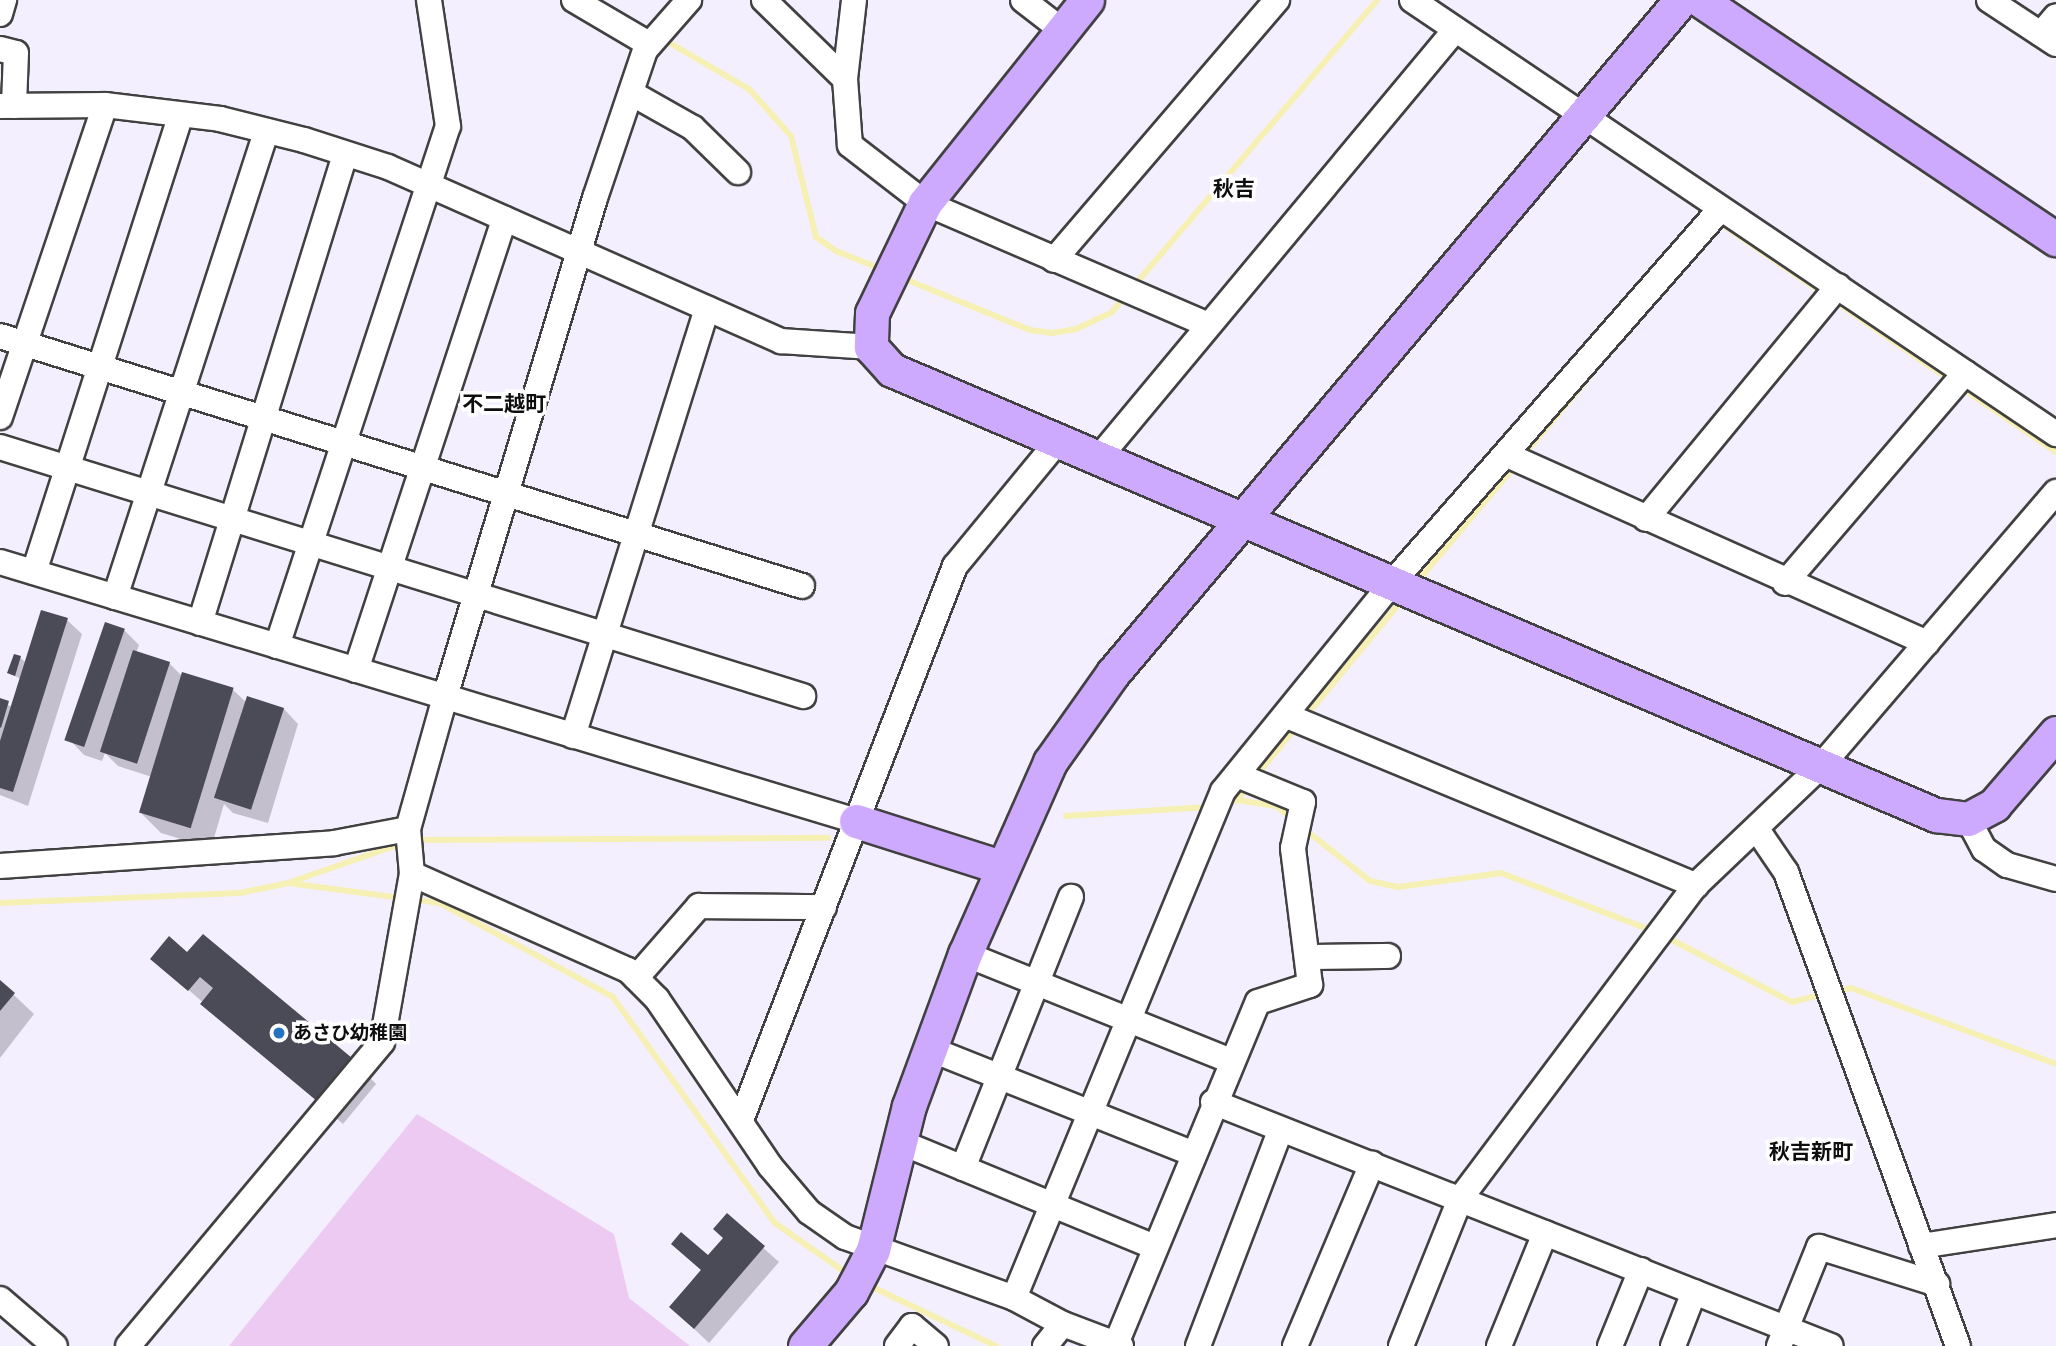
<!DOCTYPE html>
<html>
<head>
<meta charset="utf-8">
<style>
	body { margin:0 }
	#map { position:relative; width:2056px; height:1346px; overflow:hidden; background:#f4efff; font-family:"Libre Baskerville","Noto Sans JP",serif }
	div>[style] { position:absolute }
	[style*='--x'] { left:calc(var(--x)*1px); top:calc(var(--y)*1px); width:calc(var(--w)*1px); rotate:calc(var(--a)*1deg) }
	.pitch>* { inset:0; background:#eccaf1 }
	.shadow>* { inset:0; background:#0003 }
	.stream>* { height:6px; margin:-3px; padding:0 3px; transform-origin:3px; border-radius:3px; background:#f6f0b4 }
	.building>* { inset:0; background:#4a4b57; transform-origin:0 0 }
	.roads { filter:drop-shadow(2px 0 #414141) drop-shadow(-2px 0 #414141) drop-shadow(0 2px #414141) drop-shadow(0 -2px #414141) }
	.street>* { height:24px; margin:-12px; padding:0 12px; transform-origin:12px; border-radius:12px; background:#fff }
	.secondary>* { height:33px; margin:-16.5px; padding:0 16.5px; transform-origin:16.5px; border-radius:16.5px; background:#ceaaff }
	.dots>* { width:19px; height:19px; translate:-50% -50%; box-sizing:border-box; border:4px solid #fff; border-radius:50% }
	span { translate:-50% -50%; white-space:nowrap; text-align:center; line-height:1.15; -webkit-text-stroke:7px #fff; paint-order:stroke }
	.poi-label { font-size:19px; color:#0e0e0e; font-weight:700 }
	.left { translate:0 -50%; text-align:left }
	.neighbourhood-label { font-size:21px; color:#0e0e0e; font-weight:700 }
</style>
</head>
<body>
<div id="map">
	<div class="pitch">
		<div style="clip-path:polygon(417px 1114px,614px 1234px,629px 1298px,690px 1346px,229px 1346px)"></div>
	</div>
	<div class="shadow">
		<div style="clip-path:polygon(67px 620px,82px 634px,28px 806px,0 795px,0 702px,13px 707px,21px 679px,9px 673px,20px 657px,26px 663px)"></div>
		<div style="clip-path:polygon(124px 630px,139px 645px,136px 653px,169px 663px,183px 677px,233px 690px,247px 703px,284px 709px,298px 724px,268px 823px,233px 813px,224px 804px,211px 848px,161px 833px,141px 813px,152px 777px,118px 766px,105px 753px,102px 761px,84px 755px,70px 740px)"></div>
		<div style="clip-path:polygon(188px 955px,357px 1064px,376px 1084px,343px 1124px,153px 959px)"></div>
		<div style="clip-path:polygon(0 982px,34px 1014px,0 1058px)"></div>
		<div style="clip-path:polygon(727px 1215px,779px 1262px,709px 1343px,671px 1307px,725px 1239px)"></div>
	</div>
	<div class="stream">
		<div style="--x:663;--y:39;--w:99;--a:30.2"></div>
		<div style="--x:749;--y:89;--w:63;--a:48.2"></div>
		<div style="--x:791;--y:136;--w:104;--a:76.1"></div>
		<div style="--x:816;--y:237;--w:24;--a:35"></div>
		<div style="--x:836;--y:251;--w:48;--a:21.8"></div>
		<div style="--x:1717;--y:226;--w:4;--a:-45"></div>
		<div style="--x:1720;--y:223;--w:125;--a:34.2"></div>
		<div style="--x:900;--y:277;--w:140;--a:22.2"></div>
		<div style="--x:1030;--y:330;--w:22;--a:8"></div>
		<div style="--x:1052;--y:333;--w:24;--a:-9"></div>
		<div style="--x:1076;--y:329;--w:38;--a:-25"></div>
		<div style="--x:1111;--y:313;--w:23;--a:-49"></div>
		<div style="--x:1133;--y:287;--w:377;--a:-49.6"></div>
		<div style="--x:1835;--y:301;--w:140;--a:34.5"></div>
		<div style="--x:1959;--y:386;--w:117;--a:34.2"></div>
		<div style="--x:1523;--y:456;--w:146;--a:-50"></div>
		<div style="--x:1417;--y:582;--w:153;--a:-49.8"></div>
		<div style="--x:1305;--y:717;--w:153;--a:-50.3"></div>
		<div style="--x:1256;--y:776;--w:66;--a:-50.5"></div>
		<div style="--x:1237;--y:800;--w:39;--a:9"></div>
		<div style="--x:1276;--y:806;--w:21;--a:39"></div>
		<div style="--x:1226;--y:803;--w:11;--a:-15"></div>
		<div style="--x:1237;--y:800;--w:19;--a:-51"></div>
		<div style="--x:1066;--y:816;--w:142;--a:-3.6"></div>
		<div style="--x:1303;--y:828;--w:85;--a:38.3"></div>
		<div style="--x:1370;--y:881;--w:29;--a:12"></div>
		<div style="--x:1398;--y:887;--w:104;--a:-7.7"></div>
		<div style="--x:1501;--y:873;--w:163;--a:20.9"></div>
		<div style="--x:413;--y:840;--w:415;--a:-0.3"></div>
		<div style="--x:288;--y:883;--w:114;--a:7.6"></div>
		<div style="--x:411;--y:899;--w:29;--a:8"></div>
		<div style="--x:440;--y:903;--w:197;--a:28.5"></div>
		<div style="--x:613;--y:997;--w:278;--a:54.4"></div>
		<div style="--x:775;--y:1223;--w:90;--a:35.1"></div>
		<div style="--x:0;--y:903;--w:240;--a:-2.4"></div>
		<div style="--x:240;--y:893;--w:49;--a:-11.8"></div>
		<div style="--x:288;--y:883;--w:122;--a:-19.2"></div>
		<div style="--x:1666;--y:937;--w:142;--a:27.3"></div>
		<div style="--x:1792;--y:1002;--w:33;--a:-14"></div>
		<div style="--x:1834;--y:992;--w:17;--a:-13"></div>
		<div style="--x:1851;--y:988;--w:219;--a:20.3"></div>
		<div style="--x:868;--y:1285;--w:142;--a:25.5"></div>
	</div>
	<div class="building">
		<div style="clip-path:polygon(41px 610px,68px 618px,13px 792px,0 788px,0 741px)"></div>
		<div style="left:105px;top:622px;width:21px;height:125px;rotate:19deg"></div>
		<div style="left:133px;top:650px;width:39px;height:107px;rotate:18deg"></div>
		<div style="clip-path:polygon(14px 654px,21px 656px,15px 676px,7px 673px)"></div>
		<div style="left:182px;top:672px;width:54px;height:147px;rotate:17deg"></div>
		<div style="left:247px;top:696px;width:39px;height:107px;rotate:18deg"></div>
		<div style="clip-path:polygon(0 698px,9px 701px,1px 728px,0 727px)"></div>
		<div style="clip-path:polygon(203px 934px,358px 1063px,323px 1106px,200px 1004px,213px 988px,200px 977px,188px 991px,150px 959px,169px 936px,187px 952px)"></div>
		<div style="clip-path:polygon(0 980px,15px 993px,0 1011px)"></div>
		<div style="clip-path:polygon(727px 1213px,765px 1246px,694px 1329px,669px 1307px,701px 1270px,671px 1244px,681px 1232px,708px 1255px,723px 1238px,713px 1229px)"></div>
	</div>
	<div class="roads">
		<div class="street">
			<div style="--x:574;--y:0;--w:87;--a:30.4"></div>
			<div style="--x:764;--y:0;--w:113;--a:44.3"></div>
			<div style="--x:854;--y:0;--w:80;--a:96.5"></div>
			<div style="--x:845;--y:79;--w:66;--a:85.7"></div>
			<div style="--x:850;--y:145;--w:95;--a:37.7"></div>
			<div style="--x:925;--y:203;--w:308;--a:23.3"></div>
			<div style="--x:1023;--y:0;--w:49;--a:37.6"></div>
			<div style="--x:1412;--y:0;--w:777;--a:33.98"></div>
			<div style="--x:1989;--y:0;--w:80;--a:33.3"></div>
			<div style="--x:0;--y:14;--w:15;--a:-74"></div>
			<div style="--x:2041;--y:34;--w:23;--a:-50"></div>
			<div style="--x:0;--y:49;--w:16;--a:14"></div>
			<div style="--x:16;--y:53;--w:53;--a:92.2"></div>
			<div style="--x:631;--y:93;--w:71;--a:29.4"></div>
			<div style="--x:693;--y:128;--w:63;--a:44.4"></div>
			<div style="--x:0;--y:106;--w:105;--a:-0.5"></div>
			<div style="--x:105;--y:105;--w:116;--a:6.9"></div>
			<div style="--x:220;--y:119;--w:87;--a:14"></div>
			<div style="--x:304;--y:140;--w:88;--a:17.8"></div>
			<div style="--x:388;--y:167;--w:430;--a:23.9"></div>
			<div style="--x:781;--y:341;--w:90;--a:3.8"></div>
			<div style="--x:1054;--y:260;--w:343;--a:-49.4"></div>
			<div style="--x:0;--y:336;--w:840;--a:17.31"></div>
			<div style="--x:0;--y:417;--w:329;--a:-71.4"></div>
			<div style="--x:0;--y:447;--w:841;--a:17.23"></div>
			<div style="--x:1507;--y:455;--w:460;--a:24.1"></div>
			<div style="--x:1097;--y:460;--w:560;--a:-50.22"></div>
			<div style="--x:1646;--y:519;--w:302;--a:-50.5"></div>
			<div style="--x:0;--y:562;--w:894;--a:16.83"></div>
			<div style="--x:34;--y:572;--w:480;--a:-72.2"></div>
			<div style="--x:1785;--y:583;--w:277;--a:-49.4"></div>
			<div style="--x:115;--y:597;--w:490;--a:-72"></div>
			<div style="--x:200;--y:623;--w:491;--a:-72.8"></div>
			<div style="--x:277;--y:646;--w:547;--a:-71.8"></div>
			<div style="--x:448;--y:126;--w:127;--a:-98.6"></div>
			<div style="--x:356;--y:670;--w:475;--a:-71.8"></div>
			<div style="--x:1287;--y:716;--w:443;--a:22.5"></div>
			<div style="--x:573;--y:736;--w:448;--a:-72.6"></div>
			<div style="--x:1968;--y:819;--w:34;--a:62"></div>
			<div style="--x:1984;--y:849;--w:28;--a:35"></div>
			<div style="--x:2007;--y:865;--w:51;--a:15.9"></div>
			<div style="--x:1758;--y:831;--w:50;--a:55.7"></div>
			<div style="--x:1786;--y:872;--w:504;--a:70.06"></div>
			<div style="--x:0;--y:866;--w:335;--a:-3.9"></div>
			<div style="--x:334;--y:843;--w:75;--a:-10.7"></div>
			<div style="--x:412;--y:874;--w:236;--a:24"></div>
			<div style="--x:628;--y:970;--w:41;--a:45"></div>
			<div style="--x:657;--y:999;--w:202;--a:55.9"></div>
			<div style="--x:770;--y:1166;--w:60;--a:49.7"></div>
			<div style="--x:809;--y:1212;--w:44;--a:34.8"></div>
			<div style="--x:845;--y:1237;--w:180;--a:19.8"></div>
			<div style="--x:1014;--y:1298;--w:55;--a:28"></div>
			<div style="--x:1063;--y:1324;--w:62;--a:20.8"></div>
			<div style="--x:965;--y:954;--w:287;--a:21.9"></div>
			<div style="--x:1307;--y:957;--w:81;--a:-0.7"></div>
			<div style="--x:636;--y:978;--w:96;--a:-48.8"></div>
			<div style="--x:699;--y:906;--w:125;--a:0.5"></div>
			<div style="--x:930;--y:1049;--w:282;--a:21.7"></div>
			<div style="--x:1213;--y:1102;--w:664;--a:21.55"></div>
			<div style="--x:741;--y:1120;--w:594;--a:-68.88"></div>
			<div style="--x:955;--y:566;--w:162;--a:-50.5"></div>
			<div style="--x:900;--y:1142;--w:276;--a:22.4"></div>
			<div style="--x:963;--y:1168;--w:292;--a:-68.3"></div>
			<div style="--x:1921;--y:1246;--w:137;--a:-8.8"></div>
			<div style="--x:1014;--y:1298;--w:548;--a:-67.6"></div>
			<div style="--x:1223;--y:791;--w:267;--a:-50.9"></div>
			<div style="--x:1391;--y:584;--w:499;--a:-48.7"></div>
			<div style="--x:0;--y:1299;--w:72;--a:40.5"></div>
			<div style="--x:1116;--y:1344;--w:370;--a:-67.5"></div>
			<div style="--x:1258;--y:1002;--w:55;--a:-18.1"></div>
			<div style="--x:1310;--y:985;--w:138;--a:-97.1"></div>
			<div style="--x:1293;--y:848;--w:47;--a:-77.7"></div>
			<div style="--x:1303;--y:802;--w:71;--a:-157.8"></div>
			<div style="--x:128;--y:1346;--w:396;--a:-50.1"></div>
			<div style="--x:382;--y:1042;--w:171;--a:-79.9"></div>
			<div style="--x:412;--y:874;--w:45;--a:-95.1"></div>
			<div style="--x:408;--y:829;--w:137;--a:-74.3"></div>
			<div style="--x:445;--y:697;--w:521;--a:-73.27"></div>
			<div style="--x:595;--y:198;--w:156;--a:-71.3"></div>
			<div style="--x:645;--y:50;--w:67;--a:-48.7"></div>
			<div style="--x:897;--y:1346;--w:25;--a:-53"></div>
			<div style="--x:912;--y:1326;--w:31;--a:40"></div>
			<div style="--x:1045;--y:1346;--w:28;--a:-51"></div>
			<div style="--x:1198;--y:1346;--w:232;--a:-69.1"></div>
			<div style="--x:1295;--y:1346;--w:198;--a:-67.1"></div>
			<div style="--x:1401;--y:1346;--w:158;--a:-68.1"></div>
			<div style="--x:1460;--y:1199;--w:393;--a:-53.1"></div>
			<div style="--x:1696;--y:885;--w:173;--a:-43.6"></div>
			<div style="--x:1821;--y:766;--w:361;--a:-49.4"></div>
			<div style="--x:1499;--y:1346;--w:122;--a:-67.8"></div>
			<div style="--x:1610;--y:1346;--w:82;--a:-67.8"></div>
			<div style="--x:1673;--y:1346;--w:58;--a:-68.7"></div>
			<div style="--x:1779;--y:1346;--w:107;--a:-68"></div>
			<div style="--x:1819;--y:1247;--w:124;--a:17.4"></div>
		</div>
		<div class="secondary">
			<div style="--x:1087;--y:0;--w:260;--a:128.6"></div>
			<div style="--x:925;--y:203;--w:122;--a:115.7"></div>
			<div style="--x:872;--y:313;--w:34;--a:92"></div>
			<div style="--x:871;--y:347;--w:31;--a:48"></div>
			<div style="--x:892;--y:370;--w:1135;--a:23.09"></div>
			<div style="--x:1936;--y:815;--w:32;--a:7"></div>
			<div style="--x:1968;--y:819;--w:30;--a:-28"></div>
			<div style="--x:1994;--y:805;--w:95;--a:-49.3"></div>
			<div style="--x:1700;--y:0;--w:429;--a:33.9"></div>
			<div style="--x:856;--y:821;--w:152;--a:17.6"></div>
			<div style="--x:805;--y:1346;--w:71;--a:-49.6"></div>
			<div style="--x:851;--y:1292;--w:47;--a:-62.4"></div>
			<div style="--x:873;--y:1250;--w:148;--a:-76"></div>
			<div style="--x:909;--y:1106;--w:162;--a:-69.8"></div>
			<div style="--x:965;--y:954;--w:210;--a:-66.1"></div>
			<div style="--x:1050;--y:762;--w:109;--a:-54.7"></div>
			<div style="--x:1113;--y:673;--w:881;--a:-49.84"></div>
		</div>
	</div>
	<div class="dots">
		<div style="left:279px;top:1033px;background:#2573bf"></div>
	</div>
	<div class="poi-label">
		<span class="left" style="left:293px;top:1033px">あさひ幼稚園</span>
	</div>
	<div class="neighbourhood-label">
		<span style="left:1234px;top:189px">秋吉</span>
		<span style="left:504px;top:404px">不二越町</span>
		<span style="left:1811px;top:1152px">秋吉新町</span>
	</div>
</div>
</body>
</html>
